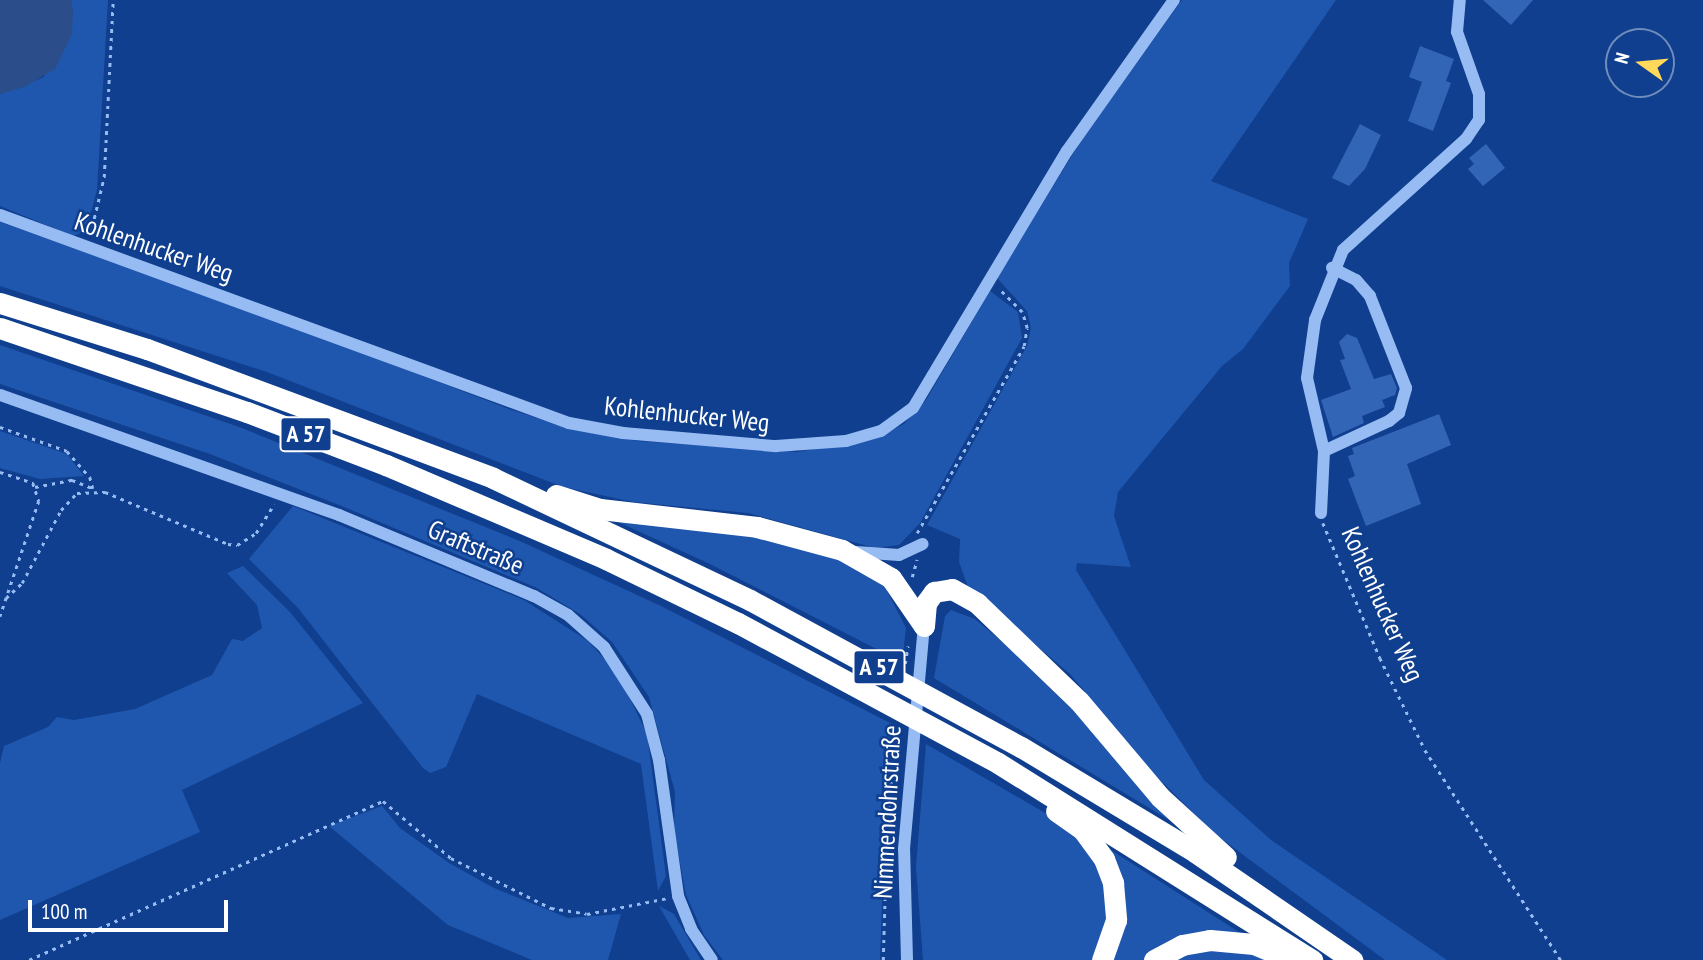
<!DOCTYPE html>
<html>
<head>
<meta charset="utf-8">
<style>
	body { margin:0 }
	#map { position:relative; width:1703px; height:960px; overflow:hidden; background:#0f3f8e; font-family:"PT Sans Narrow",sans-serif }
	div>[style] { position:absolute }
	[style*='--x'] { left:calc(var(--x)*1px); top:calc(var(--y)*1px); width:calc(var(--w)*1px); rotate:calc(var(--a)*1deg) }
	.green>* { inset:0; background:#2057ae }
	.water>* { inset:0; background:#2b4e8a }
	.building>* { inset:0; background:#3365b6 }
	.path>* { height:2.5px; margin-top:-1.25px; transform-origin:0; background:repeating-linear-gradient(90deg,#97bbf3 0 3.5px,transparent 0 8.5px) }
	.minor>* { height:12px; margin:-6px; padding:0 6px; transform-origin:6px; border-radius:6px; background:#97bbf3 }
	.highway>* { height:21px; margin:-10.5px; padding:0 10.5px; transform-origin:10.5px; border-radius:10.5px; background:#fff }
	span { translate:-50% -50%; white-space:nowrap; text-align:center; line-height:1.15; -webkit-text-stroke:5px #0f3f8e; paint-order:stroke }
	.shield-label span { padding:2px 5px; background:#0f3f8e; border:2px solid; border-radius:5px; -webkit-text-stroke-width:0 }
	.shield-label { font-size:24px; color:#fff; font-weight:700 }
	.street-label { font-size:26px; color:#fff }
	.north { position:absolute; left:1605px; top:28px; width:70px; height:70px; box-sizing:border-box; background:#0f3f8e; border:2px solid #6f8cbb; border-radius:50%; rotate:285deg; font-size:19px; font-weight:700; line-height:28px; text-align:center; color:#fff }
	.north::after { content:''; display:block; margin:auto; width:24px; height:32px; background:#ffd95a; clip-path:polygon(50% 0,100% 100%,50% 72%,0 100%) }
	.scale { position:absolute; left:28px; top:900px; width:200px; height:32px; box-sizing:border-box; border:4px solid #fff; border-top:0; padding-left:9px; font-size:21px; line-height:24px; white-space:nowrap; color:#fff; -webkit-text-stroke:5px #0f3f8e; paint-order:stroke }
</style>
</head>
<body>
<div id="map">
	<div class="green">
		<div style="clip-path:polygon(71px 0,108px 0,97px 190px,86px 231px,73px 236px,0 206px,0 94px,44px 77px,73px 13px)"></div>
		<div style="clip-path:polygon(1182px 0,1336px 0,1211px 181px,1308px 219px,1289px 263px,1290px 286px,1243px 349px,1222px 366px,1118px 492px,1114px 516px,1131px 567px,1077px 563px,1076px 570px,1204px 780px,1271px 840px,1447px 960px,1385px 960px,1215px 834px,1154px 774px,1070px 674px,968px 587px,959px 562px,960px 539px,927px 525px,1027px 346px,1031px 328px,1027px 311px,997px 278px,1079px 144px)"></div>
		<div style="clip-path:polygon(0 222px,232px 303px,509px 409px,559px 425px,637px 441px,797px 452px,874px 439px,904px 424px,926px 400px,990px 291px,1018px 312px,1022px 338px,920px 523px,899px 545px,875px 548px,748px 513px,633px 502px,563px 487px,267px 372px,0 286px)"></div>
		<div style="clip-path:polygon(0 345px,242px 428px,522px 542px,661px 606px,894px 725px,885px 811px,880px 960px,723px 960px,704px 935px,686px 895px,674px 830px,675px 792px,649px 697px,612px 642px,580px 614px,537px 588px,344px 507px,210px 454px,0 384px)"></div>
		<div style="clip-path:polygon(0 431px,67px 454px,84px 476px,40px 479px,0 468px)"></div>
		<div style="clip-path:polygon(293px 506px,524px 600px,588px 641px,618px 674px,647px 734px,666px 876px,658px 891px,641px 764px,477px 694px,446px 767px,430px 773px,423px 768px,298px 608px,249px 559px)"></div>
		<div style="clip-path:polygon(605px 516px,728px 530px,821px 551px,883px 583px,906px 628px,902px 662px,710px 564px)"></div>
		<div style="clip-path:polygon(243px 566px,290px 612px,363px 703px,182px 790px,200px 832px,0 920px,0 763px,4px 746px,48px 727px,57px 717px,74px 720px,135px 709px,212px 675px,232px 639px,243px 641px,262px 628px,257px 605px,227px 573px)"></div>
		<div style="clip-path:polygon(951px 610px,975px 619px,1065px 694px,1179px 826px,934px 678px,945px 616px)"></div>
		<div style="clip-path:polygon(926px 744px,1066px 825px,1092px 853px,1106px 887px,1106px 924px,1092px 960px,923px 960px,916px 867px)"></div>
		<div style="clip-path:polygon(382px 806px,400px 828px,449px 863px,494px 888px,568px 918px,621px 914px,608px 960px,532px 960px,448px 925px,329px 826px)"></div>
		<div style="clip-path:polygon(1103px 845px,1242px 934px,1144px 960px,1107px 960px)"></div>
		<div style="clip-path:polygon(659px 906px,674px 914px,701px 960px,690px 960px)"></div>
		<div style="clip-path:polygon(1232px 948px,1274px 960px,1170px 960px,1185px 953px)"></div>
	</div>
	<div class="water">
		<div style="clip-path:polygon(0 0,71px 0,73px 13px,72px 34px,55px 69px,24px 87px,0 94px)"></div>
	</div>
	<div class="building">
		<div style="clip-path:polygon(1483px 0,1533px 0,1511px 25px)"></div>
		<div style="clip-path:polygon(1420px 46px,1454px 59px,1446px 81px,1451px 83px,1433px 131px,1408px 121px,1422px 82px,1409px 77px)"></div>
		<div style="clip-path:polygon(1360px 124px,1381px 135px,1365px 169px,1349px 186px,1332px 178px)"></div>
		<div style="clip-path:polygon(1486px 144px,1505px 168px,1483px 186px,1468px 169px,1474px 164px,1469px 158px)"></div>
		<div style="clip-path:polygon(1347px 334px,1357px 338px,1374px 379px,1391px 374px,1397px 388px,1395px 395px,1382px 400px,1385px 407px,1362px 416px,1364px 423px,1333px 437px,1321px 400px,1351px 389px,1340px 360px,1345px 359px,1339px 342px)"></div>
		<div style="clip-path:polygon(1439px 414px,1451px 445px,1407px 464px,1421px 504px,1366px 526px,1348px 479px,1355px 476px,1348px 456px,1354px 454px,1352px 448px)"></div>
	</div>
	<div class="path">
		<div style="--x:90;--y:235;--w:60;--a:-76.4"></div>
		<div style="--x:104;--y:177;--w:177;--a:-87.1"></div>
		<div style="--x:0;--y:427;--w:71;--a:19.7"></div>
		<div style="--x:67;--y:451;--w:35;--a:49"></div>
		<div style="--x:90;--y:477;--w:12;--a:76"></div>
		<div style="--x:0;--y:472;--w:35;--a:18"></div>
		<div style="--x:33;--y:483;--w:19;--a:72"></div>
		<div style="--x:39;--y:501;--w:122;--a:108.6"></div>
		<div style="--x:35;--y:487;--w:38;--a:-11"></div>
		<div style="--x:72;--y:480;--w:22;--a:22"></div>
		<div style="--x:1323;--y:523;--w:147;--a:67.1"></div>
		<div style="--x:1380;--y:658;--w:102;--a:63.9"></div>
		<div style="--x:1425;--y:750;--w:250;--a:57.1"></div>
		<div style="--x:917;--y:533;--w:215;--a:-60.2"></div>
		<div style="--x:1024;--y:346;--w:18;--a:-81"></div>
		<div style="--x:1027;--y:328;--w:17;--a:-107"></div>
		<div style="--x:1022;--y:312;--w:33;--a:-135"></div>
		<div style="--x:912;--y:577;--w:18;--a:-74"></div>
		<div style="--x:6;--y:598;--w:22;--a:-43"></div>
		<div style="--x:22;--y:583;--w:83;--a:-61.9"></div>
		<div style="--x:61;--y:510;--w:23;--a:-47"></div>
		<div style="--x:77;--y:493;--w:28;--a:-2"></div>
		<div style="--x:105;--y:492;--w:134;--a:22.9"></div>
		<div style="--x:228;--y:544;--w:9;--a:6"></div>
		<div style="--x:237;--y:545;--w:22;--a:-32"></div>
		<div style="--x:256;--y:533;--w:34;--a:-58"></div>
		<div style="--x:905;--y:664;--w:18;--a:-81"></div>
		<div style="--x:29;--y:960;--w:388;--a:-24.2"></div>
		<div style="--x:383;--y:801;--w:89;--a:40"></div>
		<div style="--x:451;--y:858;--w:112;--a:26.6"></div>
		<div style="--x:551;--y:908;--w:36;--a:9"></div>
		<div style="--x:587;--y:914;--w:83;--a:-11.2"></div>
		<div style="--x:883;--y:960;--w:134;--a:-88.3"></div>
		<div style="--x:887;--y:826;--w:100;--a:-84.3"></div>
	</div>
	<div class="minor">
		<div style="--x:0;--y:215;--w:606;--a:20.08"></div>
		<div style="--x:569;--y:423;--w:55;--a:10.5"></div>
		<div style="--x:623;--y:433;--w:154;--a:4.9"></div>
		<div style="--x:776;--y:446;--w:70;--a:-4.1"></div>
		<div style="--x:846;--y:441;--w:36;--a:-16"></div>
		<div style="--x:881;--y:431;--w:39;--a:-36"></div>
		<div style="--x:913;--y:408;--w:300;--a:-59.1"></div>
		<div style="--x:1067;--y:151;--w:185;--a:-54.7"></div>
		<div style="--x:0;--y:395;--w:360;--a:19.5"></div>
		<div style="--x:339;--y:515;--w:211;--a:22.6"></div>
		<div style="--x:534;--y:596;--w:39;--a:29"></div>
		<div style="--x:568;--y:615;--w:48;--a:41.6"></div>
		<div style="--x:604;--y:647;--w:80;--a:57.3"></div>
		<div style="--x:647;--y:714;--w:48;--a:75.4"></div>
		<div style="--x:659;--y:760;--w:137;--a:82"></div>
		<div style="--x:678;--y:896;--w:35;--a:68"></div>
		<div style="--x:691;--y:929;--w:37;--a:56"></div>
		<div style="--x:1324;--y:451;--w:72;--a:-24.8"></div>
		<div style="--x:1389;--y:421;--w:13;--a:-39"></div>
		<div style="--x:1399;--y:413;--w:26;--a:-74"></div>
		<div style="--x:1406;--y:388;--w:99;--a:-111.4"></div>
		<div style="--x:1370;--y:296;--w:21;--a:-131"></div>
		<div style="--x:1356;--y:280;--w:27;--a:-153"></div>
		<div style="--x:1321;--y:513;--w:62;--a:-87.2"></div>
		<div style="--x:1324;--y:451;--w:75;--a:-103.1"></div>
		<div style="--x:1307;--y:378;--w:59;--a:-82.1"></div>
		<div style="--x:1315;--y:320;--w:75;--a:-68.2"></div>
		<div style="--x:1343;--y:250;--w:166;--a:-42.1"></div>
		<div style="--x:1466;--y:139;--w:23;--a:-56"></div>
		<div style="--x:1479;--y:120;--w:26;--a:-90"></div>
		<div style="--x:1479;--y:94;--w:66;--a:-109.5"></div>
		<div style="--x:1457;--y:32;--w:32;--a:-85"></div>
		<div style="--x:856;--y:552;--w:43;--a:4"></div>
		<div style="--x:899;--y:555;--w:26;--a:-25"></div>
		<div style="--x:907;--y:960;--w:111;--a:-91.5"></div>
		<div style="--x:904;--y:849;--w:224;--a:-84.9"></div>
	</div>
	<div class="highway">
		<div style="--x:0;--y:303;--w:154;--a:17.4"></div>
		<div style="--x:147;--y:349;--w:369;--a:20.4"></div>
		<div style="--x:493;--y:478;--w:284;--a:25.4"></div>
		<div style="--x:750;--y:600;--w:308;--a:28.5"></div>
		<div style="--x:1021;--y:747;--w:203;--a:31.1"></div>
		<div style="--x:1195;--y:852;--w:191;--a:34.5"></div>
		<div style="--x:0;--y:328;--w:261;--a:18.8"></div>
		<div style="--x:247;--y:412;--w:149;--a:20.9"></div>
		<div style="--x:386;--y:465;--w:239;--a:23.1"></div>
		<div style="--x:606;--y:559;--w:147;--a:25.9"></div>
		<div style="--x:738;--y:623;--w:295;--a:28.3"></div>
		<div style="--x:998;--y:763;--w:371;--a:32.1"></div>
		<div style="--x:556;--y:495;--w:46;--a:17.7"></div>
		<div style="--x:600;--y:509;--w:158;--a:6.5"></div>
		<div style="--x:757;--y:527;--w:88;--a:15.1"></div>
		<div style="--x:842;--y:550;--w:56;--a:29.7"></div>
		<div style="--x:891;--y:578;--w:58;--a:55.5"></div>
		<div style="--x:924;--y:626;--w:23;--a:-85"></div>
		<div style="--x:926;--y:603;--w:14;--a:-54"></div>
		<div style="--x:934;--y:592;--w:18;--a:-9"></div>
		<div style="--x:952;--y:589;--w:29;--a:29"></div>
		<div style="--x:977;--y:603;--w:141;--a:43.9"></div>
		<div style="--x:1079;--y:701;--w:126;--a:49.8"></div>
		<div style="--x:1160;--y:797;--w:89;--a:42.3"></div>
		<div style="--x:1056;--y:811;--w:33;--a:35"></div>
		<div style="--x:1083;--y:830;--w:36;--a:54"></div>
		<div style="--x:1104;--y:859;--w:26;--a:69"></div>
		<div style="--x:1113;--y:883;--w:37;--a:85"></div>
		<div style="--x:1116;--y:920;--w:42;--a:109.3"></div>
		<div style="--x:1154;--y:960;--w:32;--a:-28"></div>
		<div style="--x:1182;--y:945;--w:28;--a:-10"></div>
		<div style="--x:1210;--y:940;--w:44;--a:5.2"></div>
		<div style="--x:1254;--y:944;--w:41;--a:22.8"></div>
	</div>
	<div class="shield-label">
		<span style="left:306px;top:434px">A 57</span>
		<span style="left:879px;top:667px">A 57</span>
	</div>
	<div class="street-label">
		<span style="left:154px;top:247px;rotate:19deg">Kohlenhucker Weg</span>
		<span style="left:687px;top:414px;rotate:6deg">Kohlenhucker Weg</span>
		<span style="left:476px;top:547px;rotate:23deg">Graftstraße</span>
		<span style="left:1383px;top:604px;rotate:66deg">Kohlenhucker Weg</span>
		<span style="left:887px;top:812px;rotate:-87deg">Nimmendohrstraße</span>
	</div>
	<div class="north">N</div>
	<div class="scale">100 m</div>
</div>
</body>
</html>
